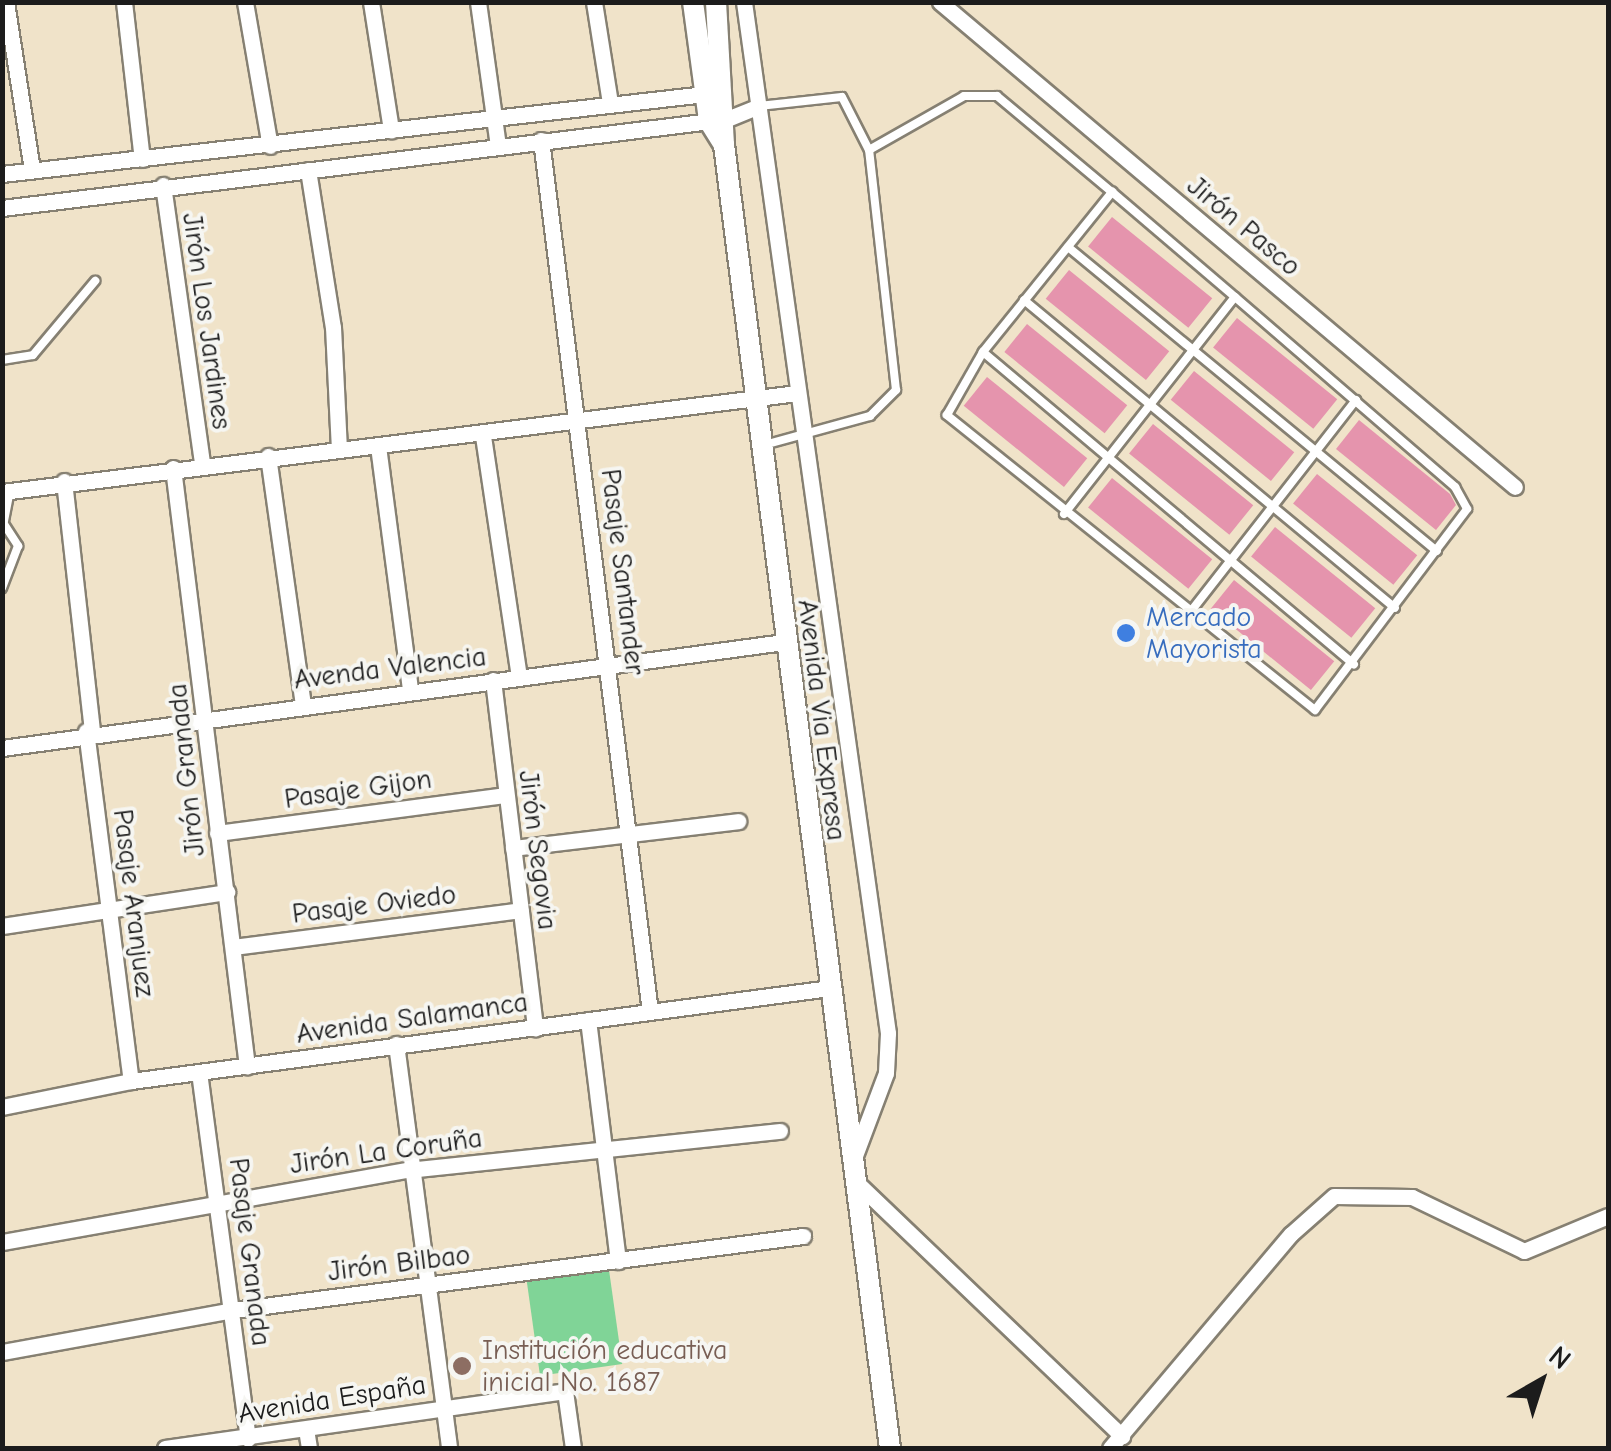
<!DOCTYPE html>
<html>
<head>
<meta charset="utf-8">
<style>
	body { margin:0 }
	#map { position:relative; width:1611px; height:1451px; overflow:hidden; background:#f0e3c9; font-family:"Comic Neue",sans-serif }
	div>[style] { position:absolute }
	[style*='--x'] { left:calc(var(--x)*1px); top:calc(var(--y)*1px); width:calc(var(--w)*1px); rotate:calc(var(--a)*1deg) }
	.green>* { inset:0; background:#80d497; transform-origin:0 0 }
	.building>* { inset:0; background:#e594ad; transform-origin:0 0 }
	.roads { filter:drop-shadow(2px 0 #868072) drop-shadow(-2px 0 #868072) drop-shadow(0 2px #868072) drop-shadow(0 -2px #868072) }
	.lane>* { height:8px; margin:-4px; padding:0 4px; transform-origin:4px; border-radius:4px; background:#fff }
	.street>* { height:15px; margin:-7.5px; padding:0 7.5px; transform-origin:7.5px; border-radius:7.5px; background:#fff }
	.secondary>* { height:20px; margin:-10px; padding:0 10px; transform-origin:10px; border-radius:10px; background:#fff }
	.dots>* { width:28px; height:28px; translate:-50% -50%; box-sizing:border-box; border:5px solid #f6f6f2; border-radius:50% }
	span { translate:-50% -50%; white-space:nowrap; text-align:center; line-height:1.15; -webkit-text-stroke:8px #f6f6f2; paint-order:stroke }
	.street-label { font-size:28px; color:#1c1c1c }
	.shop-label { font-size:28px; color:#366cbe }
	.left { translate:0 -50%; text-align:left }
	.education-label { font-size:28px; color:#785e54 }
	.frame { position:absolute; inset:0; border:5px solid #1c1c1c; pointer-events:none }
	.north { position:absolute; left:1491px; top:1331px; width:100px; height:100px; -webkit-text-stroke:8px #f6f6f2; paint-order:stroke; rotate:39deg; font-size:28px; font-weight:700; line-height:40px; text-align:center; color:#1c1c1c }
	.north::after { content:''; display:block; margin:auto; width:35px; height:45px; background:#1c1c1c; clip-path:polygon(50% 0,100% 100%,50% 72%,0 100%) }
</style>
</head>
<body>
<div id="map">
	<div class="green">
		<div style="left:609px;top:1270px;width:95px;height:83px;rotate:82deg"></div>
	</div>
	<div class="building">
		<div style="left:1112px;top:217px;width:129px;height:38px;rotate:39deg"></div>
		<div style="left:1069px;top:270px;width:129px;height:37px;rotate:39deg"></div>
		<div style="left:1237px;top:318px;width:129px;height:38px;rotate:39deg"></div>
		<div style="left:1027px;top:324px;width:129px;height:36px;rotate:39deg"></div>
		<div style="left:1194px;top:371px;width:129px;height:37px;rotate:39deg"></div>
		<div style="left:987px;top:377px;width:129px;height:37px;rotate:39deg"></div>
		<div style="clip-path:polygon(1359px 420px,1450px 494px,1456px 505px,1436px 530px,1336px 449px)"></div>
		<div style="left:1153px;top:424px;width:129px;height:38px;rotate:39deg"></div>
		<div style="left:1317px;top:474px;width:129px;height:38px;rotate:39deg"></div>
		<div style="left:1112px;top:478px;width:129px;height:38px;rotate:39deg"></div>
		<div style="left:1275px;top:527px;width:129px;height:38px;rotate:39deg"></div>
		<div style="left:1234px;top:580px;width:129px;height:37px;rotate:39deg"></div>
	</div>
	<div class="roads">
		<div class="lane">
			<div style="--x:759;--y:106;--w:83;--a:-6.2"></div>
			<div style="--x:842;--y:97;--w:59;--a:63"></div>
			<div style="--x:869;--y:150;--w:109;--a:-29.6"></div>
			<div style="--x:964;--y:96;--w:33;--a:0"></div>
			<div style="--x:997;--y:96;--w:150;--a:39.9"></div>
			<div style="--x:1112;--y:192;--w:162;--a:40.5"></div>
			<div style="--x:1235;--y:297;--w:291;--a:40.8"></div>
			<div style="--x:1455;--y:487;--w:25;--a:61"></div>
			<div style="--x:1467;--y:509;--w:252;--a:127.1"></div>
			<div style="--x:1315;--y:710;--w:472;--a:-141.3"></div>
			<div style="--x:947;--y:415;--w:73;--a:-60.3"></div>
			<div style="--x:983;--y:352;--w:206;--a:-51.1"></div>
			<div style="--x:1068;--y:247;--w:478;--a:39.5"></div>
			<div style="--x:1024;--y:300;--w:482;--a:39.7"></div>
			<div style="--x:983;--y:352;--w:485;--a:40.1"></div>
			<div style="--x:2;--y:360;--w:31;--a:-9"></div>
			<div style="--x:33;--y:355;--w:97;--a:-50"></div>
			<div style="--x:764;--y:445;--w:110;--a:-15.3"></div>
			<div style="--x:870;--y:416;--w:37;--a:-45"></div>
			<div style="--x:896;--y:390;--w:242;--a:-96.4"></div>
			<div style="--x:1064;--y:514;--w:276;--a:-51.8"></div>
			<div style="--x:2;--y:521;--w:30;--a:57"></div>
			<div style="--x:18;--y:546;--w:45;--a:110.9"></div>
			<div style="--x:4;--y:521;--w:31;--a:-79"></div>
			<div style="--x:1188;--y:615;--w:273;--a:-52"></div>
		</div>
		<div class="street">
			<div style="--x:6;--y:2;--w:170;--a:81.2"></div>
			<div style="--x:124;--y:2;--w:158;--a:83.5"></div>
			<div style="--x:245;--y:2;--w:146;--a:80.2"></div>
			<div style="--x:371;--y:2;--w:130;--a:81.1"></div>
			<div style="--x:478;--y:2;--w:145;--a:82.1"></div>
			<div style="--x:594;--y:2;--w:102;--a:81"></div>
			<div style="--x:744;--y:2;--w:1041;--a:82.05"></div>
			<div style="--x:888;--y:1033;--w:40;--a:92.9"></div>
			<div style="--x:886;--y:1073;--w:94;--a:110.6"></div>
			<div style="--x:940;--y:2;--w:752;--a:40.15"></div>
			<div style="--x:541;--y:140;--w:878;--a:82.87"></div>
			<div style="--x:308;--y:170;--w:159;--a:81"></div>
			<div style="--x:333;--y:327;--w:122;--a:87.2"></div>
			<div style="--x:2;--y:174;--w:717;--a:-6.49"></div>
			<div style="--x:163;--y:185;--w:281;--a:82"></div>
			<div style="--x:2;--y:208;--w:730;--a:-7"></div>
			<div style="--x:727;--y:119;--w:35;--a:-22"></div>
			<div style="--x:483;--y:436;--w:244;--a:81.5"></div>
			<div style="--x:378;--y:446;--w:244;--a:82.5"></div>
			<div style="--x:268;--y:456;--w:251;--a:82"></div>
			<div style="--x:173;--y:468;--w:603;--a:82.95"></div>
			<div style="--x:64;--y:481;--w:250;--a:83.6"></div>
			<div style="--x:2;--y:492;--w:801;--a:-7.1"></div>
			<div style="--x:493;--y:680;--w:351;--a:83.1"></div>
			<div style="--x:86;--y:731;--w:353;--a:82.7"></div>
			<div style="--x:2;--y:748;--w:789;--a:-7.72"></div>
			<div style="--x:217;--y:833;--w:290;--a:-7.5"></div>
			<div style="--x:513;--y:848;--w:227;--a:-6.8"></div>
			<div style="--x:2;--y:926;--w:228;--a:-8.6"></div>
			<div style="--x:233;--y:947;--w:290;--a:-7.3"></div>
			<div style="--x:588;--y:1020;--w:243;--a:82.9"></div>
			<div style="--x:396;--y:1044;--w:407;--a:82.5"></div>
			<div style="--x:199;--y:1072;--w:370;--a:82.4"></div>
			<div style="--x:2;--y:1107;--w:132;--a:-11.4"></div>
			<div style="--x:131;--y:1081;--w:705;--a:-7.58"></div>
			<div style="--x:854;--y:1180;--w:371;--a:43.7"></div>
			<div style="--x:2;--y:1242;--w:412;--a:-10.1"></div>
			<div style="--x:408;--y:1170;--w:374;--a:-6"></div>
			<div style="--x:2;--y:1352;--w:235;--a:-10.3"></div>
			<div style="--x:233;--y:1310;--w:575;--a:-7.4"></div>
			<div style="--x:306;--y:1429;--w:19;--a:81"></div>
			<div style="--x:165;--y:1448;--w:404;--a:-8.1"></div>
			<div style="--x:565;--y:1391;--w:58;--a:82"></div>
			<div style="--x:1110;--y:1448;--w:280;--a:-49.8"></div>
			<div style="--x:1291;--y:1234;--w:57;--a:-41.5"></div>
			<div style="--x:1334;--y:1196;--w:78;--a:0.7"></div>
			<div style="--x:1412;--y:1197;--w:124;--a:25.7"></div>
			<div style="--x:1524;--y:1251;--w:91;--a:-22.6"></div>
		</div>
		<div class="secondary">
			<div style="--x:693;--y:2;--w:120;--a:82.3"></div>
			<div style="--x:709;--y:121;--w:28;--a:58"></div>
			<div style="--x:724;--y:145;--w:1314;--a:82.74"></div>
			<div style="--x:716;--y:2;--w:143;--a:86.8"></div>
		</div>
	</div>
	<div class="dots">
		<div style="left:1126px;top:633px;background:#3f7fe0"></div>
		<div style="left:462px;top:1366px;background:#8d6e63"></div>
	</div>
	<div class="street-label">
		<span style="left:1244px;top:226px;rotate:40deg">Jirón Pasco</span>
		<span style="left:207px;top:321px;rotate:82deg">Jirón Los Jardines</span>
		<span style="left:623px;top:572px;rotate:83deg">Pasaje Santander</span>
		<span style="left:390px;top:668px;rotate:-7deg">Avenda Valencia</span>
		<span style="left:822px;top:720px;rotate:83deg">Avenida Via Expresa</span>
		<span style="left:186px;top:770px;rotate:-96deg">Jirón Granada</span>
		<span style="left:358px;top:789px;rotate:-8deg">Pasaje Gijon</span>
		<span style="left:538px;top:850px;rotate:83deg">Jirón Segovia</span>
		<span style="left:134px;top:903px;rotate:83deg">Pasaje Aranjuez</span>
		<span style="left:374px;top:904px;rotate:-7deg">Pasaje Oviedo</span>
		<span style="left:412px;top:1018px;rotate:-8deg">Avenida Salamanca</span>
		<span style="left:386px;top:1151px;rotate:-8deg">Jirón La Coruña</span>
		<span style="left:250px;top:1252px;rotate:83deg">Pasaje Granada</span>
		<span style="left:399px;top:1263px;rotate:-7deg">Jirón Bilbao</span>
		<span style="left:332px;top:1399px;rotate:-9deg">Avenida España</span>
	</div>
	<div class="shop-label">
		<span class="left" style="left:1146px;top:633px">Mercado<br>Mayorista</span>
	</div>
	<div class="education-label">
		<span class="left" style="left:482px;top:1366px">Institución educativa<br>inicial No. 1687</span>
	</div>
	<div class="frame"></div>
	<div class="north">N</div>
</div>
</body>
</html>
